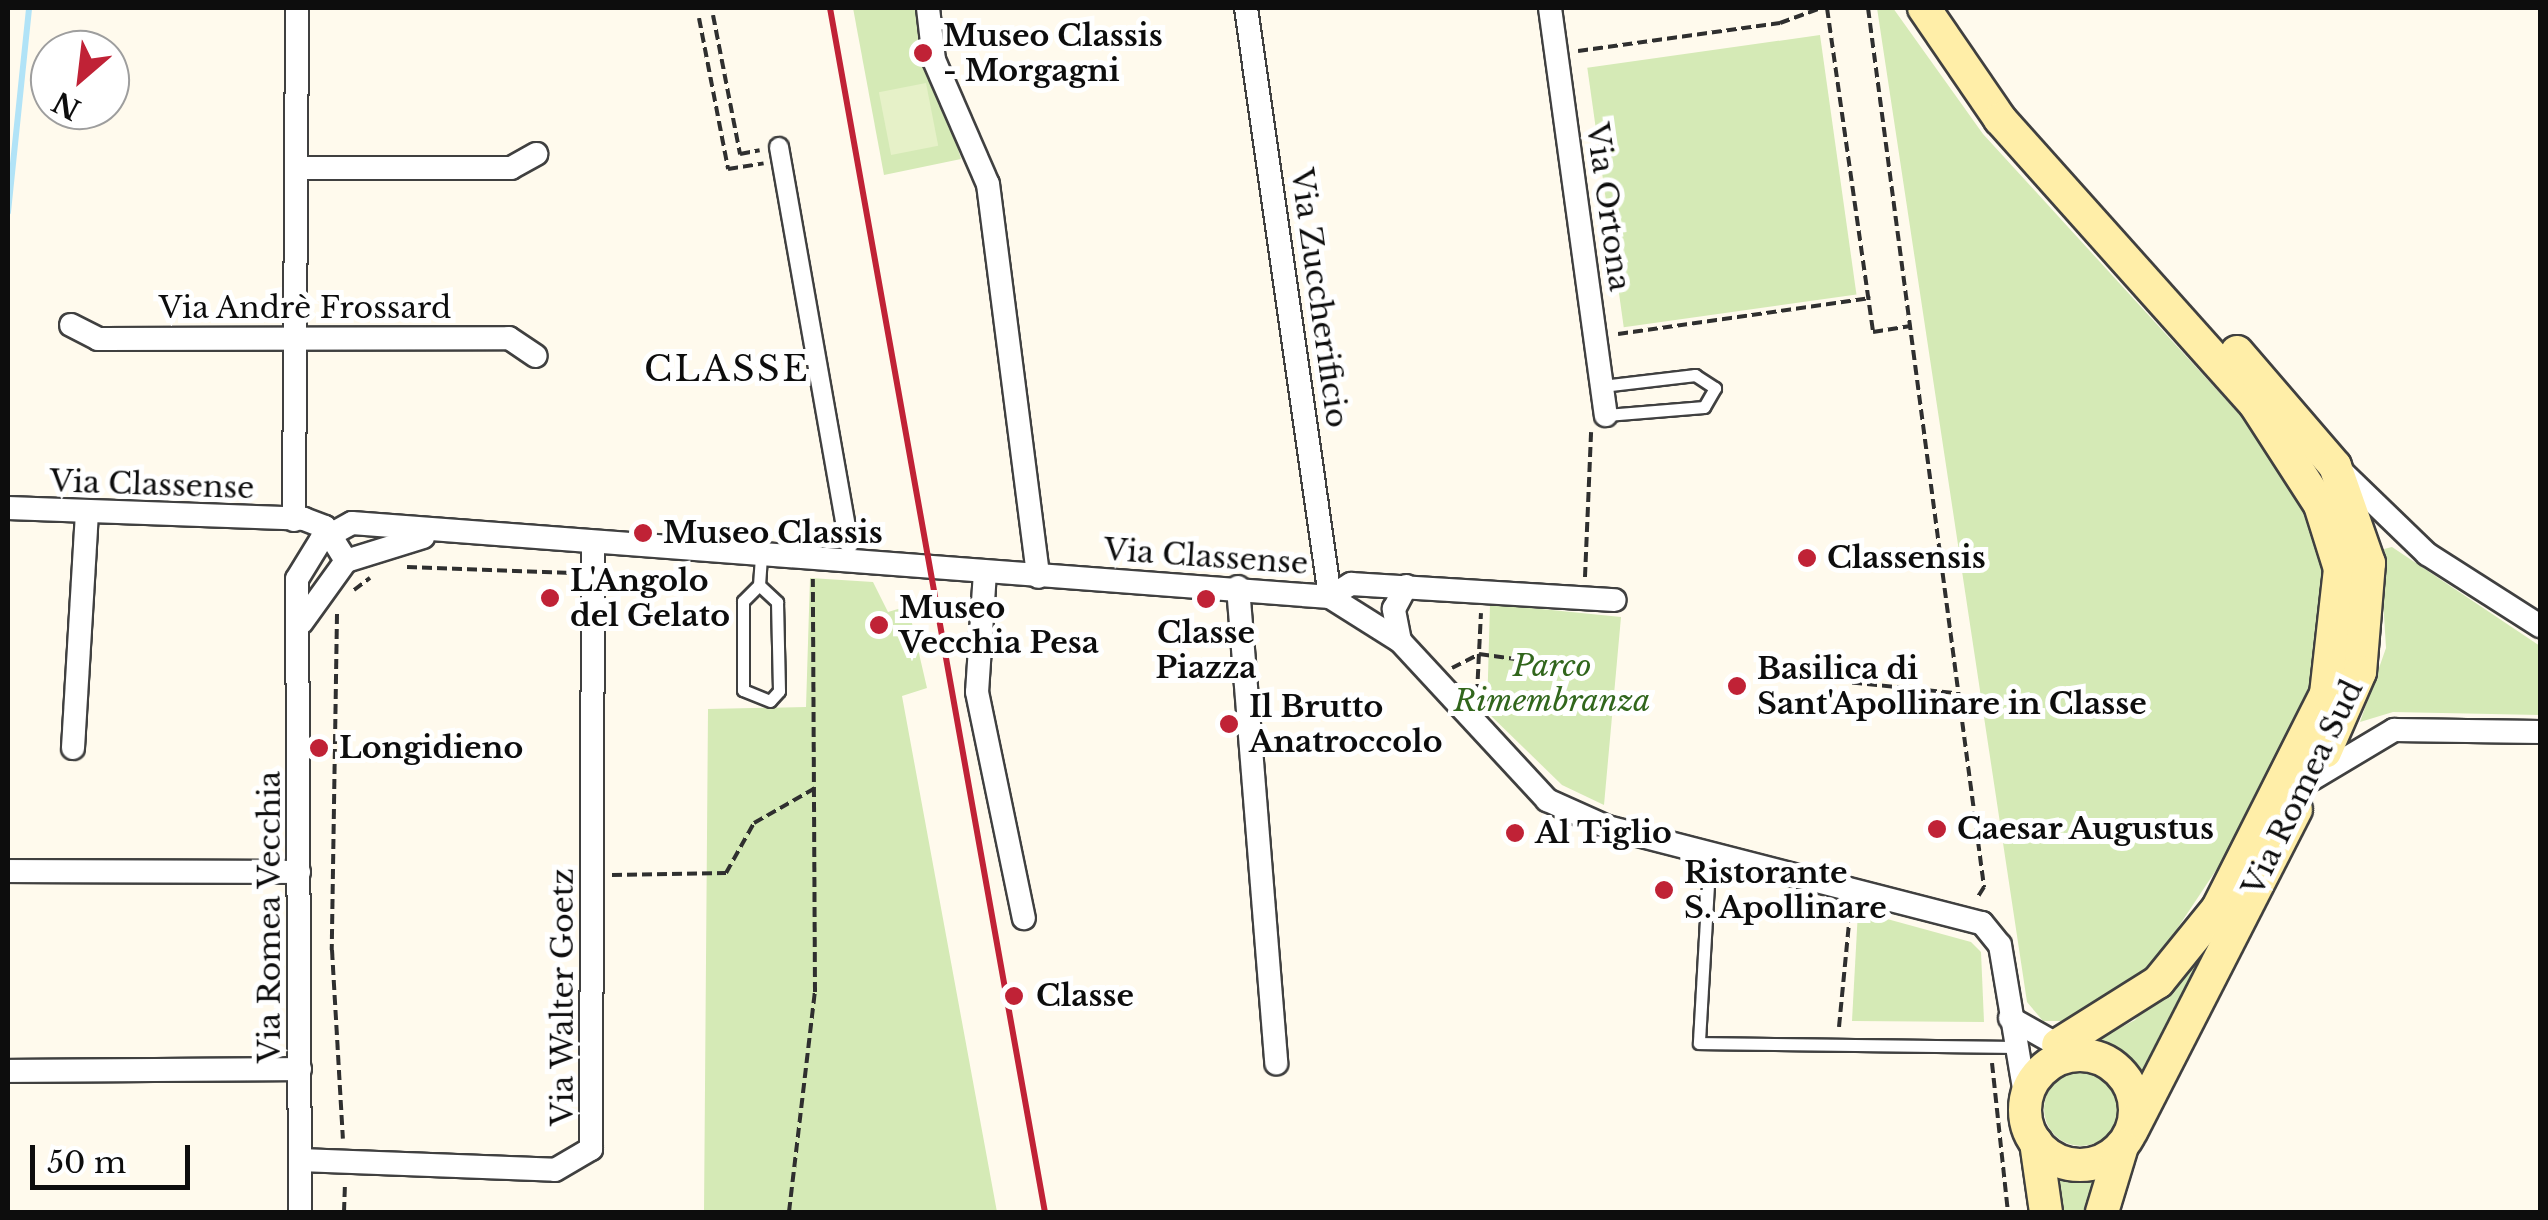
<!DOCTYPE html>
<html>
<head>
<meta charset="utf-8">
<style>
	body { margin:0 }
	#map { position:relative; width:2548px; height:1220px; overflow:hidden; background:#fffaed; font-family:"Libre Baskerville",serif }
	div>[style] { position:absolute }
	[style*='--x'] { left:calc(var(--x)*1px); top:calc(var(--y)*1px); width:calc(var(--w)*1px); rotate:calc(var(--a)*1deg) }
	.green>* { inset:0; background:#d5eab6; transform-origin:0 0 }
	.round { border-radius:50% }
	.pitch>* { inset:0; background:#e6f1c8; transform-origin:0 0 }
	.stream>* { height:6px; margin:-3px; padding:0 3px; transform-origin:3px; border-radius:3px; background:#b1e3f7 }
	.path>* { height:4px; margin-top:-2px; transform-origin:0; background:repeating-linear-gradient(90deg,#2f2f2f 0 10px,transparent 0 15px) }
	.roads { filter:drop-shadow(2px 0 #404040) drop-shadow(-2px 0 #404040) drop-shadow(0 2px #404040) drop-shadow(0 -2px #404040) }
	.service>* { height:11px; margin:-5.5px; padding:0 5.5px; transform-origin:5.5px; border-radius:5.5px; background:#fff }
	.pedestrian>* { height:18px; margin:-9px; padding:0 9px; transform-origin:9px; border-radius:9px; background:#fff }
	.minor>* { height:22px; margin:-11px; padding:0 11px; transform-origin:11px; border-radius:11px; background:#fff }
	.secondary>* { height:32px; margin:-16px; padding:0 16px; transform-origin:16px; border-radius:16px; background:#ffeea8 }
	.secondary>.ring { margin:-16px; padding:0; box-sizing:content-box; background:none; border:32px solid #ffeea8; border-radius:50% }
	.rail>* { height:6px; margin:-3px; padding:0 3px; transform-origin:3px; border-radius:3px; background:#c02236 }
	.dots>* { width:28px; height:28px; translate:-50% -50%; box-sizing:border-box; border:5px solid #fff; border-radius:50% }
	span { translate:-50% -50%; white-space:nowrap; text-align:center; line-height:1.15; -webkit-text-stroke:10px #fff; paint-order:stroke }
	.poi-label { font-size:30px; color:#0d0d0d; font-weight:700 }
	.left { translate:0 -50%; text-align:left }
	.street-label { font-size:30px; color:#0d0d0d }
	.park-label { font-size:30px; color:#31661c; font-style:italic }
	.quarter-label { font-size:35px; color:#0d0d0d; letter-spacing:2.5px }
	.frame { position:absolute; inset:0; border:10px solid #0d0d0d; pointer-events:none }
	.north { position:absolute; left:30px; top:30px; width:100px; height:100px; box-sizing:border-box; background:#fff; border:2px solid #9e9e9e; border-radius:50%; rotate:208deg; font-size:28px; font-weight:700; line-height:40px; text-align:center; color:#0d0d0d }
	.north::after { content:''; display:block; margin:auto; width:35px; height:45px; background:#c02236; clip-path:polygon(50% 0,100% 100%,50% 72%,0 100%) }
	.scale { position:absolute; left:30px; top:1145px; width:160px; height:45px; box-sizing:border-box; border:5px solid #0d0d0d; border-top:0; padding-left:12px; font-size:30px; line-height:35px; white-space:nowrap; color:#0d0d0d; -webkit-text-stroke:8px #fff; paint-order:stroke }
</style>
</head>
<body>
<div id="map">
	<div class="green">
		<div style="clip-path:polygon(853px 8px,917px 8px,961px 159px,884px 175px)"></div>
		<div style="clip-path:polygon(1877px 8px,1893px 8px,1983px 134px,2259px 436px,2296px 487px,2320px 549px,2328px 595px,2315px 687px,2264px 798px,2147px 974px,2074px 1021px,2043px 1021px,2027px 1002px)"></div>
		<div style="left:1820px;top:35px;width:262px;height:235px;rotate:82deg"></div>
		<div style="clip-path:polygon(2392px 547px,2540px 646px,2540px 715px,2393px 712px,2360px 722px,2386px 648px,2380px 550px)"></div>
		<div style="clip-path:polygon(810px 578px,873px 582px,888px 612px,908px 606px,927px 688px,902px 696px,997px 1212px,704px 1212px,708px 709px,806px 707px)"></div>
		<div style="clip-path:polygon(1490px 604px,1621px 617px,1604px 805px,1562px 785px,1487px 712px)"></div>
		<div style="clip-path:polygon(1858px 911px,1971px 942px,1981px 952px,1984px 1022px,1852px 1021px)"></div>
		<div style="clip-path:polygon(2225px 920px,2143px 1080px,2125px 1055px,2091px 1043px,2135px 1020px)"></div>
		<div class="round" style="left:2044px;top:1072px;width:74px;height:74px"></div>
		<div style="clip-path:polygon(2055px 1174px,2101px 1174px,2090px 1212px,2061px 1212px)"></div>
	</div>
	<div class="pitch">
		<div style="left:926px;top:83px;width:64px;height:48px;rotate:79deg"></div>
	</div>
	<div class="stream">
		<div style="--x:8;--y:212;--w:205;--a:-84.1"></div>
	</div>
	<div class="path">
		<div style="--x:1827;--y:8;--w:327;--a:81.9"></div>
		<div style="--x:1873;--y:332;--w:38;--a:-9"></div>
		<div style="--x:1868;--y:8;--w:887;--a:82.48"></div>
		<div style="--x:1984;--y:887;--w:13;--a:122"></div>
		<div style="--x:713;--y:15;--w:142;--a:79"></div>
		<div style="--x:740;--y:154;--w:20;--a:-11"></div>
		<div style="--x:699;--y:18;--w:154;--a:79.1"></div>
		<div style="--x:728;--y:169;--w:36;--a:-9"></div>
		<div style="--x:1578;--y:51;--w:204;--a:-7.9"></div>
		<div style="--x:1780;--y:23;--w:44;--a:-20.1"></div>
		<div style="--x:1618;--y:334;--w:255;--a:-8.1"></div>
		<div style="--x:407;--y:567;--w:166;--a:2.1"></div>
		<div style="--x:1585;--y:577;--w:145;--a:-87.6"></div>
		<div style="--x:354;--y:590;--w:20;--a:-37"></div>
		<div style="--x:337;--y:614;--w:336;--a:90.9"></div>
		<div style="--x:332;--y:950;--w:189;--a:86.7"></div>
		<div style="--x:1452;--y:668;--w:30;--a:-27"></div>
		<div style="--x:1479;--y:654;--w:67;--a:7.8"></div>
		<div style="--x:1837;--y:681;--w:120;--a:5.8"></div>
		<div style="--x:1477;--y:694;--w:81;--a:-87.2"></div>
		<div style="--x:612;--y:875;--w:114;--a:-1"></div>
		<div style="--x:726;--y:873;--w:57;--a:-60.8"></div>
		<div style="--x:754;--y:823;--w:73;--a:-29.7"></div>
		<div style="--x:1839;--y:1027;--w:116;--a:-84.5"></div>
		<div style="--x:1992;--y:1063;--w:150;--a:83.9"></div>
		<div style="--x:344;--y:1212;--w:29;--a:-88"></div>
		<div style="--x:789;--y:1212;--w:222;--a:-83.3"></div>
		<div style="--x:815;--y:992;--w:413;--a:-90.3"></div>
	</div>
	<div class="roads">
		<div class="service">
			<div style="--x:1602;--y:386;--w:94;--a:-6.7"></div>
			<div style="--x:1695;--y:375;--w:24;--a:33"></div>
			<div style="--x:1715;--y:388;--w:22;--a:120"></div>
			<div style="--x:1704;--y:407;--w:98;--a:175.3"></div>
			<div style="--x:759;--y:585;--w:25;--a:43"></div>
			<div style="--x:777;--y:602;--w:89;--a:88.7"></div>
			<div style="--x:779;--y:691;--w:13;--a:132"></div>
			<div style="--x:770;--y:701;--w:29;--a:-158"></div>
			<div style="--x:743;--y:690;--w:89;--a:-90"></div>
			<div style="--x:743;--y:601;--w:23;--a:-45"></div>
			<div style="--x:759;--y:585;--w:30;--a:-86"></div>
			<div style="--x:1710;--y:850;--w:193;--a:93.3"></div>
			<div style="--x:1699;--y:1043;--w:312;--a:0.7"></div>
		</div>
		<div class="pedestrian">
			<div style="--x:779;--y:147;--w:403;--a:80"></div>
		</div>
		<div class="minor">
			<div style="--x:928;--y:8;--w:52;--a:83.4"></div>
			<div style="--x:934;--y:60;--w:135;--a:66.5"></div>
			<div style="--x:988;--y:184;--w:396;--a:82.7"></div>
			<div style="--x:1246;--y:8;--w:595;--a:81.88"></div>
			<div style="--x:1550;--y:8;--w:411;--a:82.2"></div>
			<div style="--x:298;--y:168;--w:213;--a:0"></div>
			<div style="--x:511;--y:168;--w:29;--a:-29"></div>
			<div style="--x:71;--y:325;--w:30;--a:27"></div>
			<div style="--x:98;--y:339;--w:411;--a:-0.1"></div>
			<div style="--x:509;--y:338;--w:32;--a:34"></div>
			<div style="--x:2336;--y:466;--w:127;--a:44"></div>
			<div style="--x:2427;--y:554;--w:134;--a:32.5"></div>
			<div style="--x:8;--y:508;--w:296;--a:2.1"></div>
			<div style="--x:304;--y:519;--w:22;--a:21"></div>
			<div style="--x:325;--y:527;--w:40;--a:58"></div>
			<div style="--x:294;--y:520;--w:512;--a:-89.66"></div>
			<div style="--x:985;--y:572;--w:120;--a:93.8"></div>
			<div style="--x:977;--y:692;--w:231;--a:78.3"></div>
			<div style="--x:1238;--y:587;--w:478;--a:85.4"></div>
			<div style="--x:1330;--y:597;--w:25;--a:-32"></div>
			<div style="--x:1351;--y:584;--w:264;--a:3.5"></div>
			<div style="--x:302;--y:622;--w:75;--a:-54.2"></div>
			<div style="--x:346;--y:561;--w:81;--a:-17.3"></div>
			<div style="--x:1400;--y:641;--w:33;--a:-101"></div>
			<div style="--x:1394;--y:609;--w:26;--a:-62"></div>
			<div style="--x:73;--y:748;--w:236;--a:-86.6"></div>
			<div style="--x:2312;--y:779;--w:96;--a:-30.9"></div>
			<div style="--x:2394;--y:730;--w:146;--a:0.8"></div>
			<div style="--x:8;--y:871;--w:291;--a:0.2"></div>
			<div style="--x:2010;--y:1018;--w:55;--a:29.4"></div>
			<div style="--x:8;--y:1071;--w:292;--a:-0.4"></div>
			<div style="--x:300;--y:1160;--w:255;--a:2.2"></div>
			<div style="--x:555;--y:1170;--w:42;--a:-30.3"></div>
			<div style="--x:591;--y:1149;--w:604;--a:-89.81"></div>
			<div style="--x:300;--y:1212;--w:633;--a:-90.27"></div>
			<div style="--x:297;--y:579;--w:46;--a:-58.4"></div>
			<div style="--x:321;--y:540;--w:35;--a:-29"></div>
			<div style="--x:352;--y:523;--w:981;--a:4.33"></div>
			<div style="--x:1330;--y:597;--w:83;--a:32.2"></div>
			<div style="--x:1400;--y:641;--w:217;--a:47.2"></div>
			<div style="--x:1547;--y:800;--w:66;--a:24.2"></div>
			<div style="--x:1607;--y:827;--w:387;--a:14.4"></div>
			<div style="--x:1982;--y:923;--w:28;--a:51"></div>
			<div style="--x:2000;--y:945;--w:158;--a:80.5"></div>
		</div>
		<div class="secondary">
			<div style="--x:1924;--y:8;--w:135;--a:55.6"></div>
			<div style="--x:2000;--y:119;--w:382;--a:48.2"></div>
			<div style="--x:2255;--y:404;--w:120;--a:57.2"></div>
			<div style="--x:2320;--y:505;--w:67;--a:72.6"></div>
			<div style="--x:2340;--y:569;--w:126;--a:96.4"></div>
			<div style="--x:2326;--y:694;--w:240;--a:116.8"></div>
			<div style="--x:2218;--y:908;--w:95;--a:129"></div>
			<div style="--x:2158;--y:982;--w:118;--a:147.8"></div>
			<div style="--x:2237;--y:352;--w:150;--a:49.3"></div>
			<div style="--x:2335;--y:466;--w:103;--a:70.7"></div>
			<div style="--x:2369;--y:563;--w:109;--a:94.7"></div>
			<div style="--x:2360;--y:672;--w:87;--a:113.6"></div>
			<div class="ring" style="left:2025px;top:1055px;width:78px;height:78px"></div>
			<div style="--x:2132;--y:1130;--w:360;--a:-62.9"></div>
			<div style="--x:2036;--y:1142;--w:71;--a:81.9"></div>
			<div style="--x:2102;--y:1212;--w:69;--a:-73.1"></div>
		</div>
	</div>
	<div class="rail">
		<div style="--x:830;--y:8;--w:1223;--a:79.88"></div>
	</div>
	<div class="dots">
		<div style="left:923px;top:53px;background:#c02236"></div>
		<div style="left:643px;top:533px;background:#c02236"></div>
		<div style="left:1807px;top:558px;background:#c02236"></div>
		<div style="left:550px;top:598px;background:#c02236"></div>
		<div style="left:1206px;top:599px;background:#c02236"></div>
		<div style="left:879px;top:625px;background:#c02236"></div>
		<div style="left:1737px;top:686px;background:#c02236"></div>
		<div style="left:1229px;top:724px;background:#c02236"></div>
		<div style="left:319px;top:748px;background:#c02236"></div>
		<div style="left:1937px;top:829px;background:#c02236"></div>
		<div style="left:1515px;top:833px;background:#c02236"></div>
		<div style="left:1664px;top:890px;background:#c02236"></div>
		<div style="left:1014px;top:996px;background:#c02236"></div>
	</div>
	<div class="poi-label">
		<span class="left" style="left:943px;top:53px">Museo Classis<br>- Morgagni</span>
		<span class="left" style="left:663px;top:533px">Museo Classis</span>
		<span class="left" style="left:1827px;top:558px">Classensis</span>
		<span class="left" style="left:570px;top:598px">L'Angolo<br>del Gelato</span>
		<span class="left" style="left:899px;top:625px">Museo<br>Vecchia Pesa</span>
		<span style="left:1206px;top:650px">Classe<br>Piazza</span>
		<span class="left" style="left:1757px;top:686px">Basilica di<br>Sant'Apollinare in Classe</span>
		<span class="left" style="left:1249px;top:724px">Il Brutto<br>Anatroccolo</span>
		<span class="left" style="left:339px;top:748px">Longidieno</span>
		<span class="left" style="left:1957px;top:829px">Caesar Augustus</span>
		<span class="left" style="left:1535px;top:833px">Al Tiglio</span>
		<span class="left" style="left:1684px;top:890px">Ristorante<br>S. Apollinare</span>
		<span class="left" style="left:1036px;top:996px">Classe</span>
	</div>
	<div class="street-label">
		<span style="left:1608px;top:207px;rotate:82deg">Via Ortona</span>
		<span style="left:1319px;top:298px;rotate:82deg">Via Zuccherificio</span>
		<span style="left:305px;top:308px">Via Andrè Frossard</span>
		<span style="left:152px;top:485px;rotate:2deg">Via Classense</span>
		<span style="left:1206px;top:557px;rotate:4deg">Via Classense</span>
		<span style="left:2303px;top:788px;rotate:-64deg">Via Romea Sud</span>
		<span style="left:270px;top:917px;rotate:-90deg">Via Romea Vecchia</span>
		<span style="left:563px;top:997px;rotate:-90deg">Via Walter Goetz</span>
	</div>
	<div class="park-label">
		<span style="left:1552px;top:683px">Parco<br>Rimembranza</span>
	</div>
	<div class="quarter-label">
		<span style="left:727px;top:369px">CLASSE</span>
	</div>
	<div class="frame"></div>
	<div class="north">N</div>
	<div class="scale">50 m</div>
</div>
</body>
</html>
